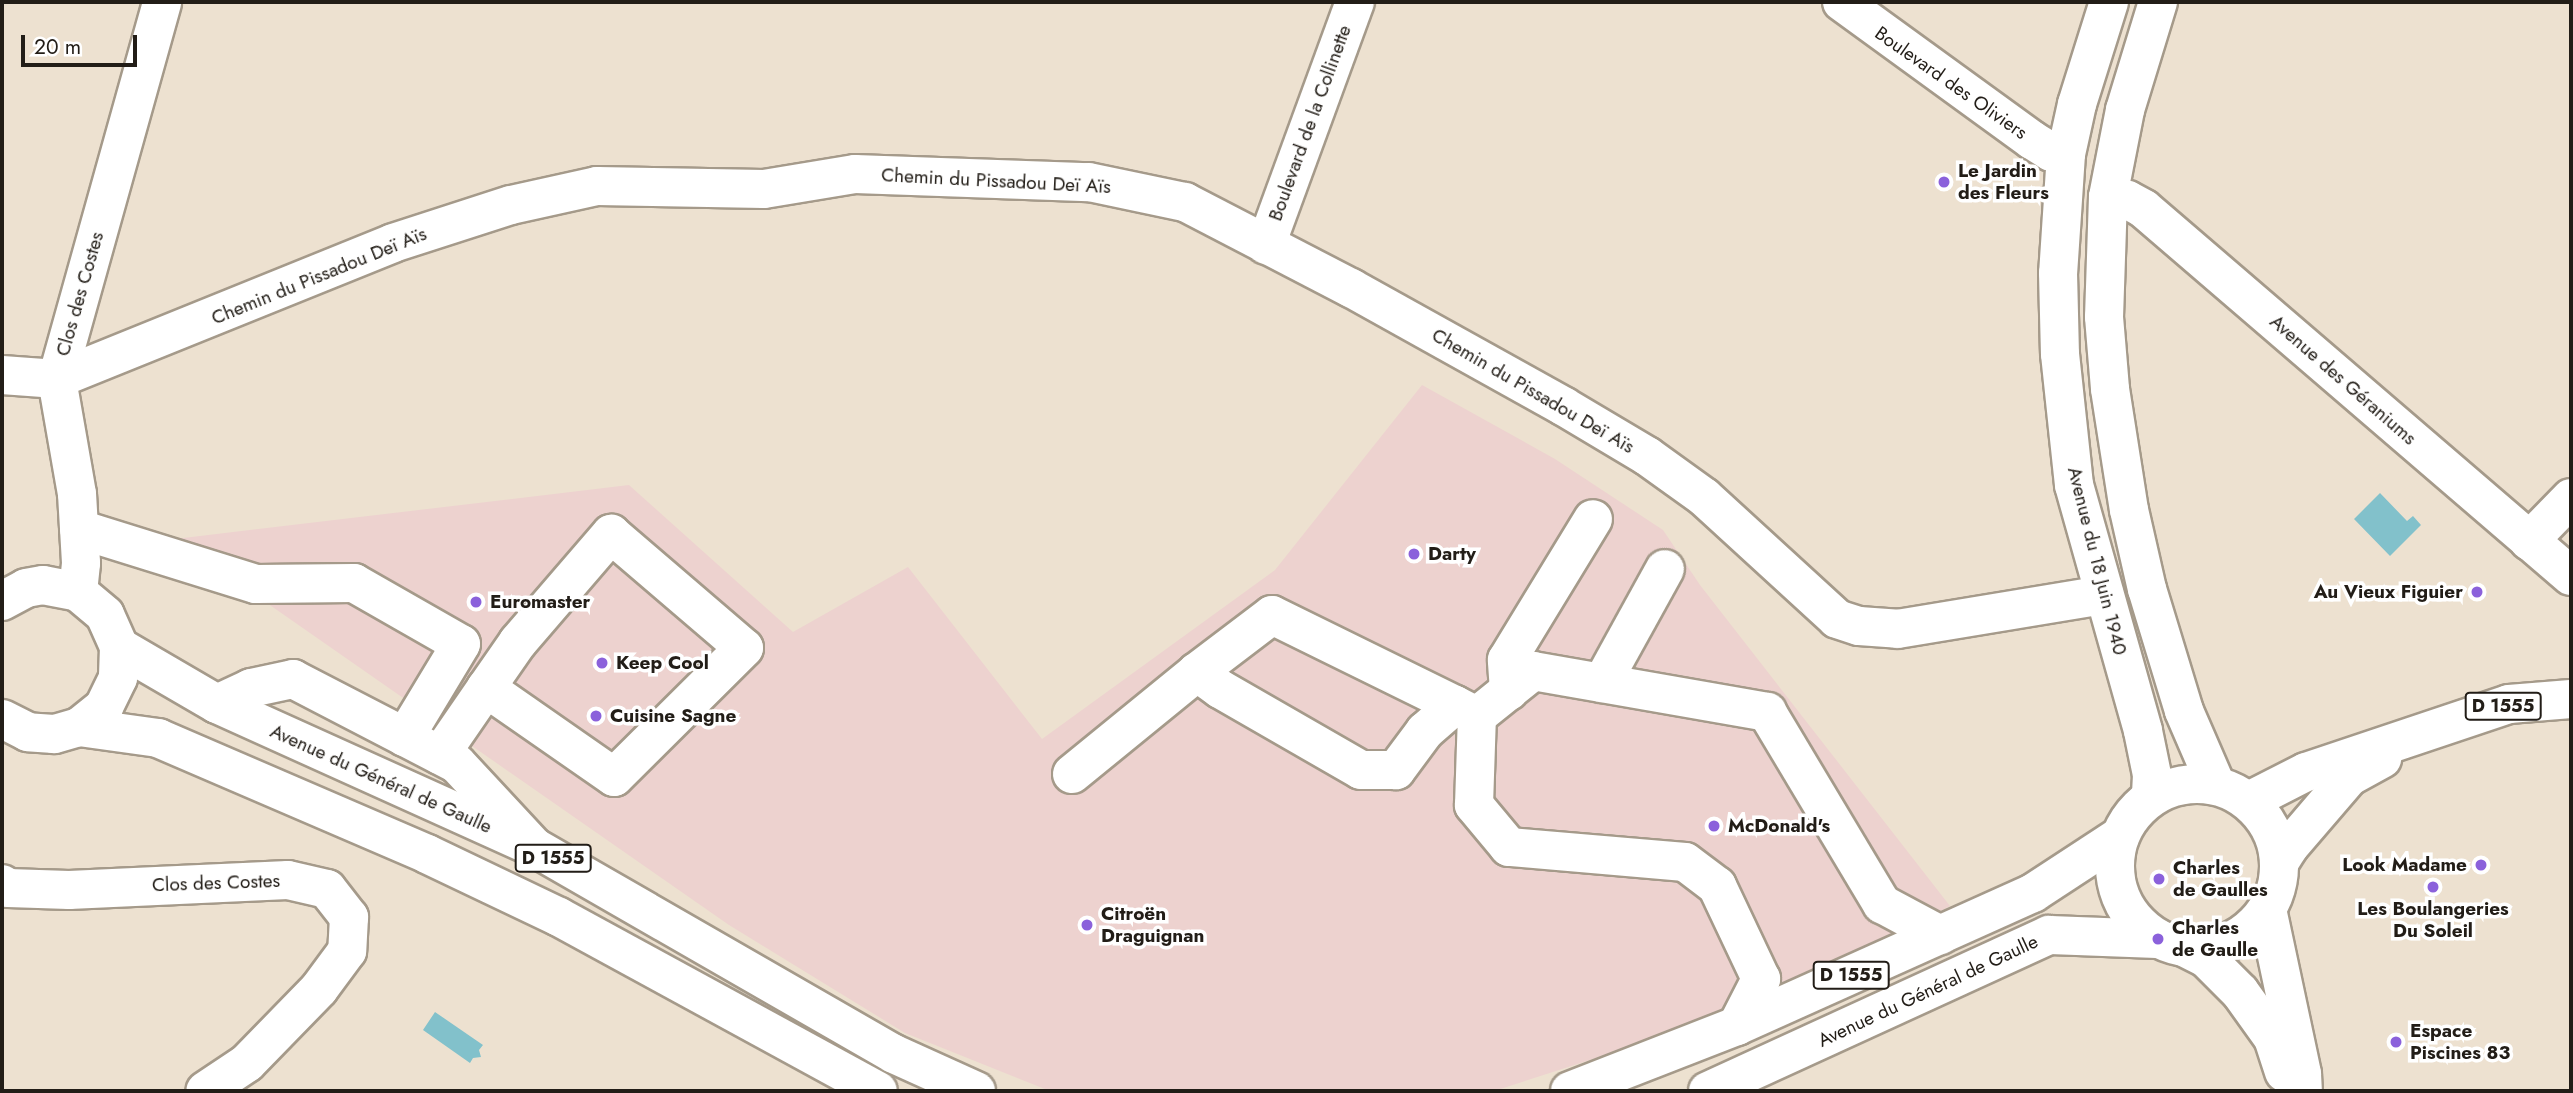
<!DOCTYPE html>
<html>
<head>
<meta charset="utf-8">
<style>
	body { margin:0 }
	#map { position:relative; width:2573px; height:1093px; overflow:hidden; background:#ede1d0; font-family:Jost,sans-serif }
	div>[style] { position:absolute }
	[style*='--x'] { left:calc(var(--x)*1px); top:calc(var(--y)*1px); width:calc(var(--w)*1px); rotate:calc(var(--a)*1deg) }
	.commercial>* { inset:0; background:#edd2cf }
	.water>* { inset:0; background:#82c1cb }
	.roads { filter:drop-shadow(2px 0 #a59a8a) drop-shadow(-2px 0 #a59a8a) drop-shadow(0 2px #a59a8a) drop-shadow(0 -2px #a59a8a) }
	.minor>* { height:38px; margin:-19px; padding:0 19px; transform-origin:19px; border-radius:19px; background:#fff }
	.major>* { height:38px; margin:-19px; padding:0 19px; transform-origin:19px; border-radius:19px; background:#fff }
	.major>.ring { margin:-19px; padding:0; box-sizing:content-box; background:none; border:38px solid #fff; border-radius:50% }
	.dots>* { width:19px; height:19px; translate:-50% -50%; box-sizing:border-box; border:4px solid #fff; border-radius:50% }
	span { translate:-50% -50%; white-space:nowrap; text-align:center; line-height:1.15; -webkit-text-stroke:7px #fff; paint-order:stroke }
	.shield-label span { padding:2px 5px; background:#fff; border:2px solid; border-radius:5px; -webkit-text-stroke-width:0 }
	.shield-label { font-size:18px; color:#221d17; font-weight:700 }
	.street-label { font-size:19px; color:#221d17 }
	.poi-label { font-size:19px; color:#221d17; font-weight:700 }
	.left { translate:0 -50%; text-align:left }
	.right { translate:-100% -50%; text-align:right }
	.frame { position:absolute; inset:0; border:4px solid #221d17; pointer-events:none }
	.scale { position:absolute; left:21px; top:35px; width:116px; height:32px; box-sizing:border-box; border:4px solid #221d17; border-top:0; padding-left:9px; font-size:21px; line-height:24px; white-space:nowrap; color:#221d17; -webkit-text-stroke:5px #fff; paint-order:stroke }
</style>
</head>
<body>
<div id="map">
	<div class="commercial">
		<div style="clip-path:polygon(1422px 385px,1555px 459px,1663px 530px,1700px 585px,1950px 906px,1745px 1010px,1494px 1091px,1050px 1091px,905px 1033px,729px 925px,175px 539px,629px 485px,793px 632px,908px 567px,1042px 739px,1275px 570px)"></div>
	</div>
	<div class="water">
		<div style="clip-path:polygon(2380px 493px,2407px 521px,2413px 516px,2421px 525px,2390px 556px,2354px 519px)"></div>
		<div style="clip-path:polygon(435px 1012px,483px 1045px,479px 1050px,481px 1057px,473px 1058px,470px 1063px,423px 1030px)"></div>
	</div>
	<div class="roads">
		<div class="minor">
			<div style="--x:1842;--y:2;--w:235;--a:36"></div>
			<div style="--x:2032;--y:140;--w:22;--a:32"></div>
			<div style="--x:2051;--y:152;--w:15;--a:8"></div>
			<div style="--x:2108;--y:197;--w:20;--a:9"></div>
			<div style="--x:2128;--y:200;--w:18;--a:29"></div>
			<div style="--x:2144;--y:209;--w:563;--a:40.68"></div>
			<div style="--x:1266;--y:245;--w:259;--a:-69.9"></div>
			<div style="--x:2;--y:375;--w:55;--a:4.2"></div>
			<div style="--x:57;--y:379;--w:362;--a:-22"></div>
			<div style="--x:393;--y:243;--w:124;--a:-17.9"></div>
			<div style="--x:511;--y:205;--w:88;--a:-12.5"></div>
			<div style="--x:597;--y:186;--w:167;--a:1"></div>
			<div style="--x:764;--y:189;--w:92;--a:-9.4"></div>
			<div style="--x:855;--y:174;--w:234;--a:2"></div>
			<div style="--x:1089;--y:182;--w:98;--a:11.8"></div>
			<div style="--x:1185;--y:202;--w:187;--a:27.4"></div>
			<div style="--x:1351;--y:288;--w:243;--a:29.1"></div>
			<div style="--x:1563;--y:406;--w:98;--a:30.8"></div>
			<div style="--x:1647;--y:456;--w:70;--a:35.7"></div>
			<div style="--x:1704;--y:497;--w:180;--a:42.5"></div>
			<div style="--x:1837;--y:619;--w:23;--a:18"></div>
			<div style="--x:1859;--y:626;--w:39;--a:4"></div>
			<div style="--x:1898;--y:629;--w:209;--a:-9.4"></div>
			<div style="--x:79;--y:529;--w:185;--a:17.3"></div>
			<div style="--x:256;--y:584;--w:98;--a:-0.6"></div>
			<div style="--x:354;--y:583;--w:123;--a:29.7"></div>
			<div style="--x:461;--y:644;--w:109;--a:121.1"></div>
			<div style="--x:2529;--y:541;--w:60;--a:-45.7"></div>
			<div style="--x:78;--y:592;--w:29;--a:-84"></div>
			<div style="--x:81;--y:563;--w:69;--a:-93.3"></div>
			<div style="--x:77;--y:494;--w:117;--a:-99.9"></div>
			<div style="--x:57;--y:379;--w:391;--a:-74.4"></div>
			<div style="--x:1602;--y:683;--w:130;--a:-61.1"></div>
			<div style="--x:1509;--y:691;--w:31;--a:-94"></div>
			<div style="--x:1507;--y:660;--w:165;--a:-58.6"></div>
			<div style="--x:217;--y:704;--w:38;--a:-25"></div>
			<div style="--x:251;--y:688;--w:43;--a:-12.1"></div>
			<div style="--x:293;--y:679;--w:185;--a:27.4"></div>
			<div style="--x:457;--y:764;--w:113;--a:47.1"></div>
			<div style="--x:1455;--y:705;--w:40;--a:139"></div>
			<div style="--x:1425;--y:731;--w:49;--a:126.6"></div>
			<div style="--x:1396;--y:770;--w:35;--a:180"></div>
			<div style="--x:1361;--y:770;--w:163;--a:-150.1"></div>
			<div style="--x:1220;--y:689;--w:29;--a:-144"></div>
			<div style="--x:1197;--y:672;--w:94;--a:-37.2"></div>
			<div style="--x:1272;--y:615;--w:204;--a:26.2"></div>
			<div style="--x:1455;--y:705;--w:25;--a:27"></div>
			<div style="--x:440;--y:755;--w:81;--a:-55.5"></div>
			<div style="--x:486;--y:688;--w:56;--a:-55.2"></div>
			<div style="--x:518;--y:642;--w:143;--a:-49.3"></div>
			<div style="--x:611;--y:534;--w:175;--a:40.6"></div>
			<div style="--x:744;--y:648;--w:183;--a:135.2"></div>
			<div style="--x:614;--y:777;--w:156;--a:-145.2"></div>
			<div style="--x:1072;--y:774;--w:161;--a:-39.2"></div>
			<div style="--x:2;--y:884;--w:7;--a:34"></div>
			<div style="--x:8;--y:888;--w:61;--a:1.9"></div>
			<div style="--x:69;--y:890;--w:219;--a:-2.6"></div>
			<div style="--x:288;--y:880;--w:40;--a:13"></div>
			<div style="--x:327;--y:889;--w:36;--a:52"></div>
			<div style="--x:349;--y:917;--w:34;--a:93"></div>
			<div style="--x:347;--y:951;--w:47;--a:126.4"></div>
			<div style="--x:319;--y:989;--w:103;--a:134.2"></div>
			<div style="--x:247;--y:1063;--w:50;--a:146.3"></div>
			<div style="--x:2267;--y:909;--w:169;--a:78"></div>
			<div style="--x:2302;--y:1074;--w:17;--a:87"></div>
			<div style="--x:2184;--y:947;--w:25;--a:27"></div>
			<div style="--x:2206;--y:958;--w:48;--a:45"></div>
			<div style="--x:2240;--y:992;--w:57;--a:54.3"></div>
			<div style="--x:2273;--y:1038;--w:36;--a:72"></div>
			<div style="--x:1737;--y:1026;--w:53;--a:-62.9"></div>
			<div style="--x:1761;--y:979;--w:103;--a:-115.3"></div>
			<div style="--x:1717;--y:886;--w:40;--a:-143"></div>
			<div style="--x:1685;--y:862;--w:177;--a:-175.1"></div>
			<div style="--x:1509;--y:847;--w:55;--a:-129.8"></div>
			<div style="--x:1474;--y:805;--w:89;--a:-88.1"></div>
			<div style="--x:1477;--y:716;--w:72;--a:-38.8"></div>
			<div style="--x:1533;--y:671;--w:238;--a:9.9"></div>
			<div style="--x:1767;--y:712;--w:224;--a:59.1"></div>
			<div style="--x:1882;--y:904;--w:66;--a:28.1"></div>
		</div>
		<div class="major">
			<div style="--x:2109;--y:2;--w:107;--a:107.4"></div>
			<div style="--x:2077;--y:104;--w:51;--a:102.4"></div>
			<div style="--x:2066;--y:154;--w:119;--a:93.8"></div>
			<div style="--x:2058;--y:273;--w:81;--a:88.6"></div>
			<div style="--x:2060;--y:354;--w:132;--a:83.9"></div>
			<div style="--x:2074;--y:485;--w:255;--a:74.3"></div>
			<div style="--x:2143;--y:731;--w:45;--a:78.4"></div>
			<div style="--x:2152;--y:775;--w:22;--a:93"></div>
			<div style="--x:2158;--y:2;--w:113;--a:107"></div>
			<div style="--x:2125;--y:110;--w:89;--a:101.1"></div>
			<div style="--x:2108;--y:197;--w:120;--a:91.9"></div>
			<div style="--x:2104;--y:317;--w:72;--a:85.2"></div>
			<div style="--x:2110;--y:389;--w:122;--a:81.1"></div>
			<div style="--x:2129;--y:510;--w:81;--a:77.2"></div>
			<div style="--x:2147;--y:589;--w:127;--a:73.1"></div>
			<div style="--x:2184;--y:711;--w:81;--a:66.6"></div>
			<div style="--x:2;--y:601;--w:27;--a:-28"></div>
			<div style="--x:26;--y:588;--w:17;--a:-10"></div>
			<div style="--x:43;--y:585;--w:36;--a:11"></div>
			<div style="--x:78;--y:592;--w:35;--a:40"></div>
			<div style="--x:105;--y:615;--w:35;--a:66"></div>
			<div style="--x:119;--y:647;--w:31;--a:92"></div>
			<div style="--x:118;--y:678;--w:32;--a:116"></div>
			<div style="--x:104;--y:707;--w:32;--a:141"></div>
			<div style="--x:79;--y:727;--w:26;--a:164"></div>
			<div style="--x:54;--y:734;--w:26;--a:-176"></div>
			<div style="--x:28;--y:732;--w:29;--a:-153"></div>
			<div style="--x:119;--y:647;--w:113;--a:30.2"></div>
			<div style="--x:217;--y:704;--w:348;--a:24.3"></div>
			<div style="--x:534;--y:847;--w:415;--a:29.9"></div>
			<div style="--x:894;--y:1054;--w:90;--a:24.3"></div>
			<div style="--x:79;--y:727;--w:80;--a:7.9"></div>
			<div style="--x:158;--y:738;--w:293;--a:23.3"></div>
			<div style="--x:427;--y:854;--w:146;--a:25.5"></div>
			<div style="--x:559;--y:917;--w:363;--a:28.6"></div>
			<div class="ring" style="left:2115px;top:784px;width:126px;height:126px"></div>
			<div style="--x:2249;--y:801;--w:64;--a:-27"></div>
			<div style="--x:2306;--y:772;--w:214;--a:-18.5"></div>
			<div style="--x:2509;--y:704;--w:62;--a:-4.6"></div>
			<div style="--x:2279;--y:863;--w:19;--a:-58"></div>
			<div style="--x:2289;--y:847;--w:92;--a:-49.4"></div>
			<div style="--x:2349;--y:777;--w:38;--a:-29"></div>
			<div style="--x:1570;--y:1091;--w:179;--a:-21.3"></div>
			<div style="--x:1737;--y:1026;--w:325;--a:-24.2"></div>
			<div style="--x:2033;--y:893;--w:104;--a:-33.2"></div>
			<div style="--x:1708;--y:1091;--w:375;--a:-24.6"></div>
			<div style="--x:2049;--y:935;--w:109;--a:2.1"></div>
		</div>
	</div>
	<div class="dots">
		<div style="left:1944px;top:182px;background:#8b61db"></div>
		<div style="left:1414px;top:554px;background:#8b61db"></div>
		<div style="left:2477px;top:592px;background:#8b61db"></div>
		<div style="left:476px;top:602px;background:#8b61db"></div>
		<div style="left:602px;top:663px;background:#8b61db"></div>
		<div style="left:596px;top:716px;background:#8b61db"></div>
		<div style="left:1714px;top:826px;background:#8b61db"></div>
		<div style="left:2481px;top:865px;background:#8b61db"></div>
		<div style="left:2159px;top:879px;background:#8b61db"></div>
		<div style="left:2433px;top:887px;background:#8b61db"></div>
		<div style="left:1087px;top:925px;background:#8b61db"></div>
		<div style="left:2158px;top:939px;background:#8b61db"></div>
		<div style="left:2396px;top:1042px;background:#8b61db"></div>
	</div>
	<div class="shield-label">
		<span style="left:2503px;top:706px">D 1555</span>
		<span style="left:553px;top:858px">D 1555</span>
		<span style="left:1851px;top:975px">D 1555</span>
	</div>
	<div class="street-label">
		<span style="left:1951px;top:83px;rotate:35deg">Boulevard des Oliviers</span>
		<span style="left:1310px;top:123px;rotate:-70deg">Boulevard de la Collinette</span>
		<span style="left:996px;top:181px;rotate:3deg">Chemin du Pissadou Deï Aïs</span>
		<span style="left:319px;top:276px;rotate:-22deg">Chemin du Pissadou Deï Aïs</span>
		<span style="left:80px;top:294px;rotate:-74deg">Clos des Costes</span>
		<span style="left:2343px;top:380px;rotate:41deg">Avenue des Géraniums</span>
		<span style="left:1533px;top:391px;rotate:30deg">Chemin du Pissadou Deï Aïs</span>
		<span style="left:2097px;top:561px;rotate:76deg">Avenue du 18 Juin 1940</span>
		<span style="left:381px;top:779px;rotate:24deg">Avenue du Général de Gaulle</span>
		<span style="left:216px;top:883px;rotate:-2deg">Clos des Costes</span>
		<span style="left:1928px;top:991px;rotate:-25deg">Avenue du Général de Gaulle</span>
	</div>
	<div class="poi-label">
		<span class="left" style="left:1958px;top:182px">Le Jardin<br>des Fleurs</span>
		<span class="left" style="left:1428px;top:554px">Darty</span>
		<span class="right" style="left:2463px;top:592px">Au Vieux Figuier</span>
		<span class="left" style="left:490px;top:602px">Euromaster</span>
		<span class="left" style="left:616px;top:663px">Keep Cool</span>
		<span class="left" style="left:610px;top:716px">Cuisine Sagne</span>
		<span class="left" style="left:1728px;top:826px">McDonald's</span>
		<span class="right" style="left:2467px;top:865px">Look Madame</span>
		<span class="left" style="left:2173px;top:879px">Charles<br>de Gaulles</span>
		<span style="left:2433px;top:920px">Les Boulangeries<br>Du Soleil</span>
		<span class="left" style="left:1101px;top:925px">Citroën<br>Draguignan</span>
		<span class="left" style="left:2172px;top:939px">Charles<br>de Gaulle</span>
		<span class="left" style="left:2410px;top:1042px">Espace<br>Piscines 83</span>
	</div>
	<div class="frame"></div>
	<div class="scale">20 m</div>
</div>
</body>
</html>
